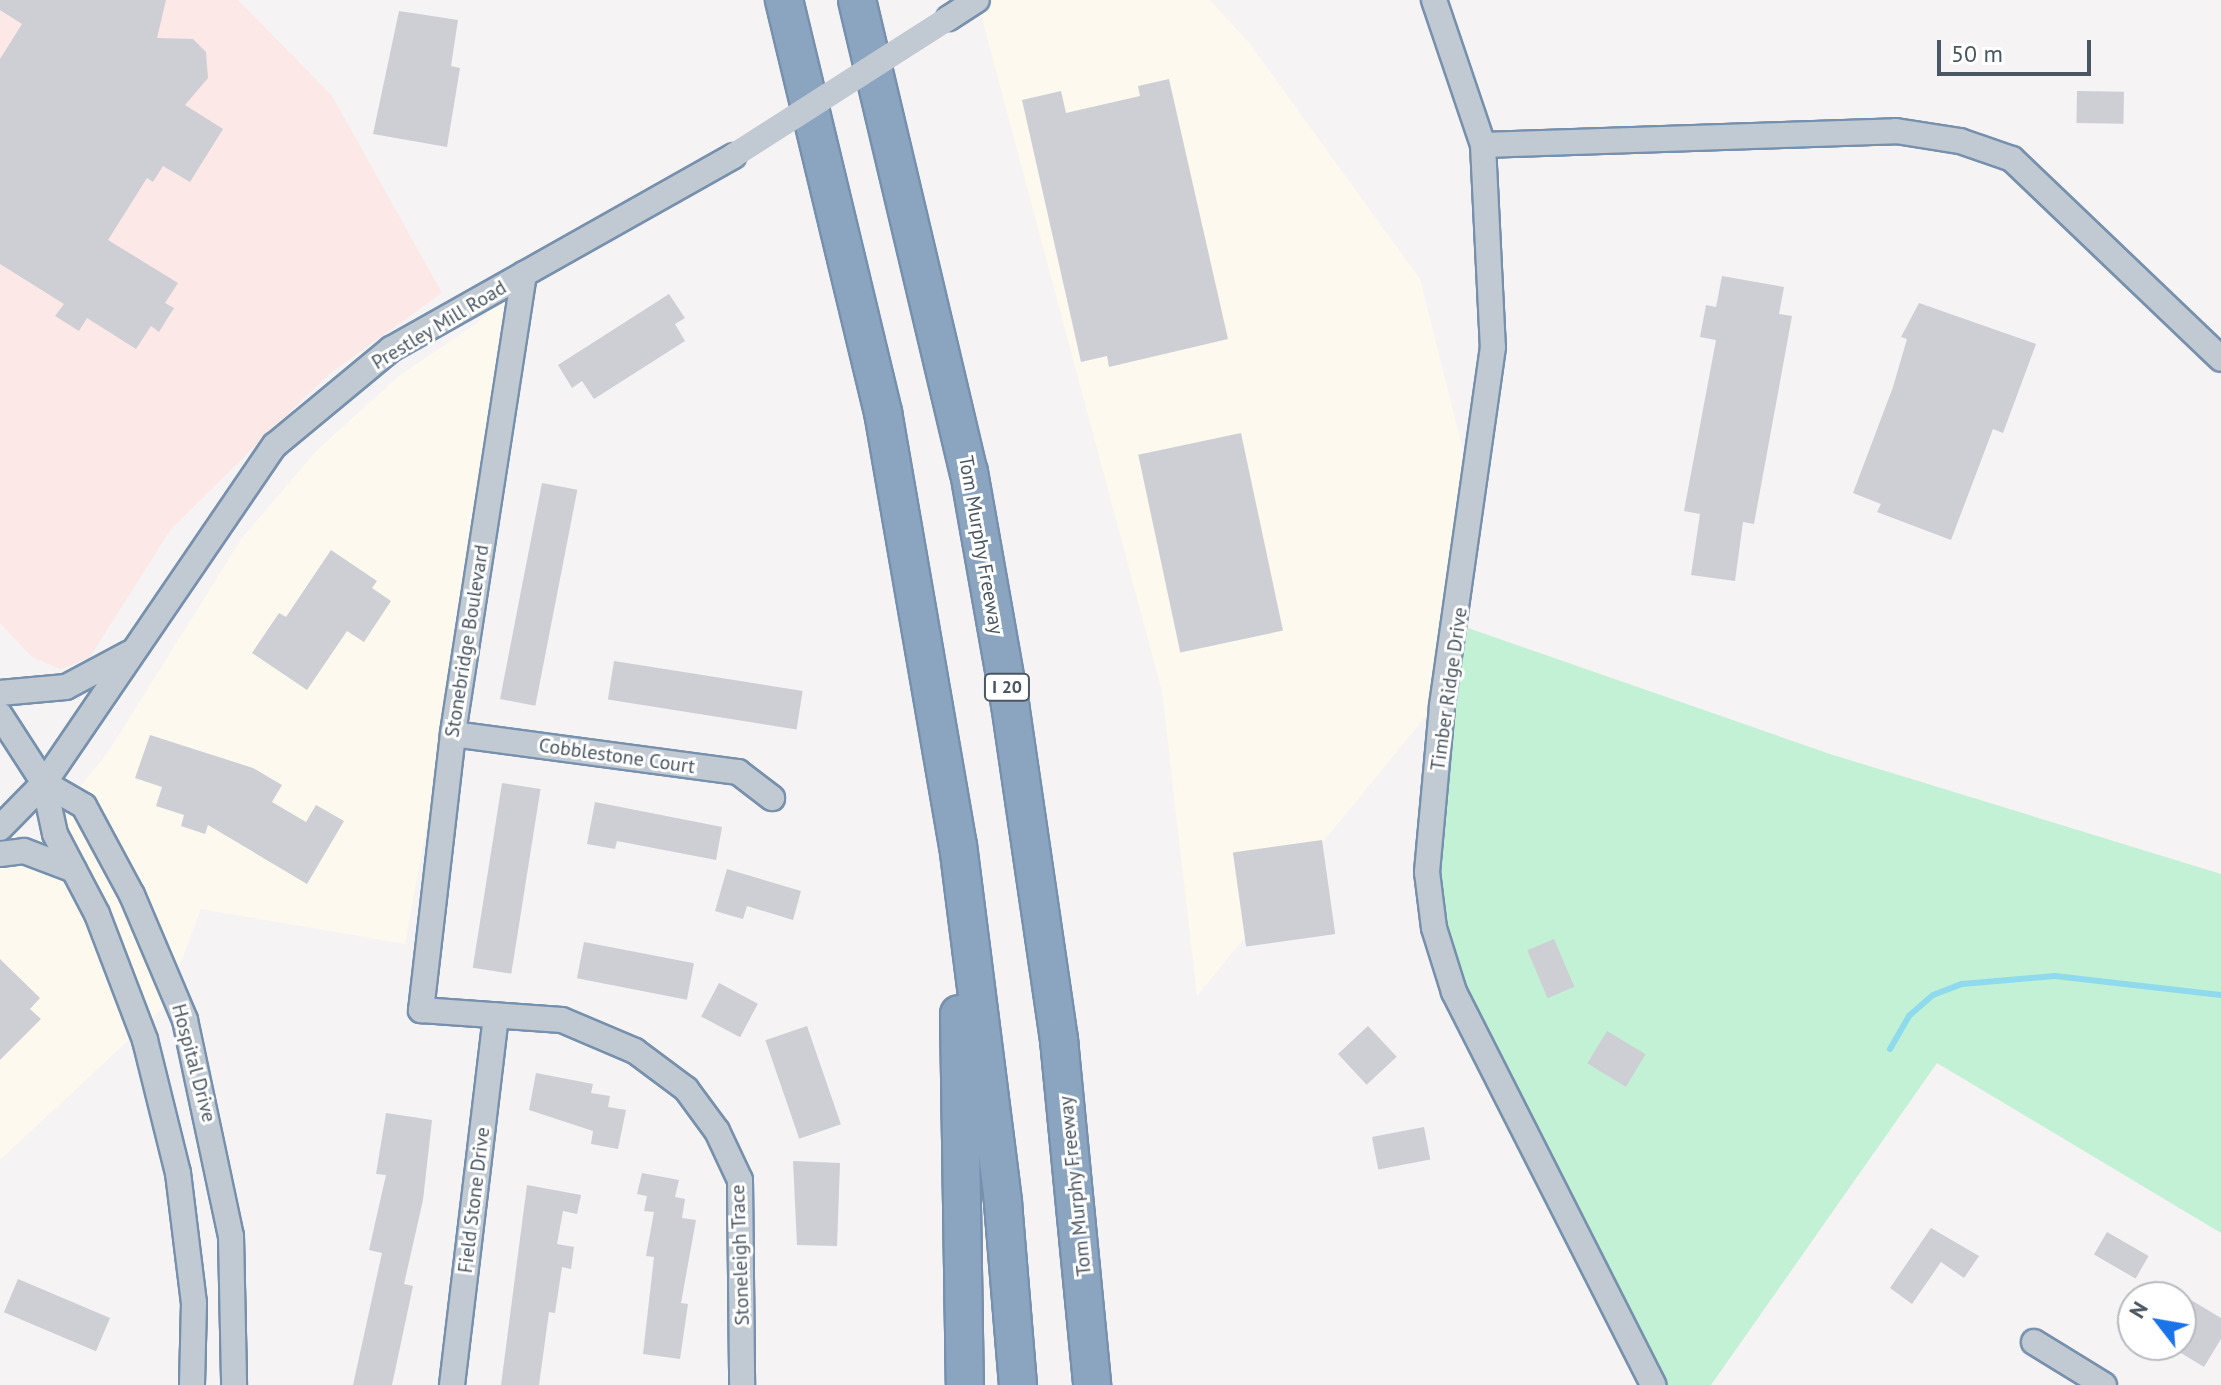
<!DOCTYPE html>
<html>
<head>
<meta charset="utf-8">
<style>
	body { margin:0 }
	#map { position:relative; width:2221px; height:1385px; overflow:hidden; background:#f5f3f3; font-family:"PT Sans",sans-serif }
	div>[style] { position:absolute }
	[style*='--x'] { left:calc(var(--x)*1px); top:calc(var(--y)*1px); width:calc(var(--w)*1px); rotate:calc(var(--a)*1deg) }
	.commercial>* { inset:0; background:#fdf9ef }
	.medical>* { inset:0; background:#fce8e6 }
	.green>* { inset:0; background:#c3f1d5 }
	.stream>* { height:6px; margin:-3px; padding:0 3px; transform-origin:3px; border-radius:3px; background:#90daee }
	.building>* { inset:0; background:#cdcfd5; transform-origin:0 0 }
	.roads { filter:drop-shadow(2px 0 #7690ad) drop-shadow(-2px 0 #7690ad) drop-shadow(0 2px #7690ad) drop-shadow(0 -2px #7690ad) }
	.minor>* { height:24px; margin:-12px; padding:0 12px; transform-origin:12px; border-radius:12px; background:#c1cad2 }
	.highway>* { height:36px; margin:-18px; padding:0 18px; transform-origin:18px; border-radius:18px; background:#8ba5c1 }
	.minor-bridge>* { height:24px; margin:-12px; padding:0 12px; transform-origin:12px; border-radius:12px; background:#c1cad2 }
	span { translate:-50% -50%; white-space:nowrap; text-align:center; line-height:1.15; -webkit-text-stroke:6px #fff; paint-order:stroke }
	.shield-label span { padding:2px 6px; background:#fff; border:2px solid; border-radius:6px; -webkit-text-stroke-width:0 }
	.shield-label { font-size:18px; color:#4a5661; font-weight:700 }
	.street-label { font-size:20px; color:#4a5661 }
	.north { position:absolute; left:2117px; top:1281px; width:80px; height:80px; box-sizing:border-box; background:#fff; border:2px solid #b7bbc0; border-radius:50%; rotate:301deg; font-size:22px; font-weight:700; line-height:32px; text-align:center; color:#4a5661 }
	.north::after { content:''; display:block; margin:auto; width:28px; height:36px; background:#1a73e8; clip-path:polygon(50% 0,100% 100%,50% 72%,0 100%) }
	.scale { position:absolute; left:1937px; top:40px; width:154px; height:36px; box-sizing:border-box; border:4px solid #4a5661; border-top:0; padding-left:10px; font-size:24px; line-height:28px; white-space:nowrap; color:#4a5661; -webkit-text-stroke:6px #fff; paint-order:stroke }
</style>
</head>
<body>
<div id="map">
	<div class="commercial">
		<div style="clip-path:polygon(977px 0,1210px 0,1250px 44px,1420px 279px,1468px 471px,1468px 628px,1453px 683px,1197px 996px,1162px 692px)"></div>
		<div style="clip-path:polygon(511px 288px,447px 715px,405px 944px,201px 909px,164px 1007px,0 1160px,0 802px,24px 858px,108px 752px,242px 538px,316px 451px,399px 376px,477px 323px)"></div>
	</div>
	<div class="medical">
		<div style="clip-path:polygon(0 0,238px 0,332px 96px,442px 293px,329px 374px,260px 441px,171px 529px,89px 658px,61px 669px,32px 657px,0 623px)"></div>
	</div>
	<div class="green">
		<div style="clip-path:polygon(1468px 628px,1830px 754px,2221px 874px,2221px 1233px,1937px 1063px,1711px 1385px,1653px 1385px,1454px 992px,1427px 872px)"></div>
	</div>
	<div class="stream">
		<div style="--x:1890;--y:1049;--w:39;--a:-60"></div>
		<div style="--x:1910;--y:1015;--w:30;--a:-41"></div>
		<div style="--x:1933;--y:995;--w:31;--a:-21"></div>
		<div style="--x:1962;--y:984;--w:93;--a:-4.9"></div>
		<div style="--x:2055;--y:976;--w:167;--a:6.5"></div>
	</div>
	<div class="building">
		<div style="clip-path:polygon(0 0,166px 0,157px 38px,193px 39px,206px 52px,208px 78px,185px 105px,223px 129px,190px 182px,163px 166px,153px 182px,147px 178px,108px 240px,178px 283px,165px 303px,174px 308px,159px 332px,151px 326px,136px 349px,87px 318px,79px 331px,55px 316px,64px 304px,0 264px,0 59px,22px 24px,0 10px)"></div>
		<div style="clip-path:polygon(399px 11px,458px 20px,451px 66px,460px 68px,447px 147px,373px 134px)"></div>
		<div style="clip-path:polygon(1169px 79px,1228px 339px,1109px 367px,1107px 356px,1081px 362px,1022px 100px,1061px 91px,1066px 113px,1140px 96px,1138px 86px)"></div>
		<div style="left:2077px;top:91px;width:47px;height:32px;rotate:1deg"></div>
		<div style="clip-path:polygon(1722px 276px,1784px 287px,1779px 314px,1792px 316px,1754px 524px,1743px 522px,1735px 581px,1691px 575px,1700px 514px,1684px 511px,1716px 340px,1700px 337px,1706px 305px,1716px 307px)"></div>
		<div style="clip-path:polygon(669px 294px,685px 318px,675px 324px,685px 341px,594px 399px,582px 381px,572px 388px,558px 365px)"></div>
		<div style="clip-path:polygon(1919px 303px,2036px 344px,2003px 433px,1993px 429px,1951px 540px,1877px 512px,1881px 504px,1853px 493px,1893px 387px,1907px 339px,1901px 337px)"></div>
		<div style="left:1241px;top:433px;width:202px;height:105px;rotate:78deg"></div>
		<div style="left:542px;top:483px;width:36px;height:220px;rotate:11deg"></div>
		<div style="clip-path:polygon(331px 550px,377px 581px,372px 588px,391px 601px,364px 642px,347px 631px,307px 690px,252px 653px,279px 613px,286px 617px)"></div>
		<div style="left:614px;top:661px;width:191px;height:39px;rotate:9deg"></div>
		<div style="clip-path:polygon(150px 735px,253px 768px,282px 785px,272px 802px,306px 822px,316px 805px,344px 821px,307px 884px,208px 825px,205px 834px,181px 826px,184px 815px,156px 806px,162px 787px,135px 778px)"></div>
		<div style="left:502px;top:783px;width:39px;height:187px;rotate:9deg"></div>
		<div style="clip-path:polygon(595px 802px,722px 827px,716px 860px,617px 841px,615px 849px,587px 844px)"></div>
		<div style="left:1322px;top:840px;width:95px;height:90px;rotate:82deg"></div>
		<div style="clip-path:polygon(727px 869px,801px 891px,793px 920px,747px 906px,743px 919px,715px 911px)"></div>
		<div style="left:1554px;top:939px;width:52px;height:29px;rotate:67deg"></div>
		<div style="left:584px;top:942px;width:112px;height:37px;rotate:11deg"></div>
		<div style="clip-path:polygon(0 959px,40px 998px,30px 1009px,41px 1019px,0 1060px)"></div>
		<div style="left:719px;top:983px;width:44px;height:38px;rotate:28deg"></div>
		<div style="left:807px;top:1026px;width:104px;height:44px;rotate:71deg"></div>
		<div style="left:1368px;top:1026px;width:42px;height:41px;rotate:47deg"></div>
		<div style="left:1607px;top:1031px;width:45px;height:38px;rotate:31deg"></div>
		<div style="clip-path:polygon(536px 1073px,593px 1084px,591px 1093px,610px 1096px,608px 1107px,626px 1110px,618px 1149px,591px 1144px,593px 1131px,529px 1110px)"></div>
		<div style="clip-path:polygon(386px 1113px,432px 1120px,423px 1200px,404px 1284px,413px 1286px,392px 1385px,353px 1385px,382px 1253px,369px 1250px,386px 1175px,376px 1174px)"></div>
		<div style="left:1424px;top:1127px;width:33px;height:53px;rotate:79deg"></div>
		<div style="clip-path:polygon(793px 1161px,840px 1163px,837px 1246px,797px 1245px)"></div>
		<div style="clip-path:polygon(642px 1173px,679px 1180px,675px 1197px,685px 1199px,682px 1218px,696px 1220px,681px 1303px,688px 1304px,680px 1359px,643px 1354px,654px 1257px,646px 1256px,654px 1212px,644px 1211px,647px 1196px,637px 1194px)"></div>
		<div style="clip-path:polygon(527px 1185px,581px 1195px,577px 1214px,563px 1211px,557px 1244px,574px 1247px,571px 1269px,562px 1267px,555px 1313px,549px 1312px,539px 1385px,501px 1385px)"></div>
		<div style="clip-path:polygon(1931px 1228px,1979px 1256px,1964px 1278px,1941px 1262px,1912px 1304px,1890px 1288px)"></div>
		<div style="left:2107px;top:1232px;width:48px;height:26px;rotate:30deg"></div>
		<div style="left:18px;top:1279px;width:100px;height:36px;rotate:23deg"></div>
		<div style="clip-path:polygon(2181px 1294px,2221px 1318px,2221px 1339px,2204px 1367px,2181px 1353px)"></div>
	</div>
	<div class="roads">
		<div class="minor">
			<div style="--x:1434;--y:0;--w:153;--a:71.3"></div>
			<div style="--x:1483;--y:145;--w:202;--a:87.2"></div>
			<div style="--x:1493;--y:347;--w:364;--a:98.1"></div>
			<div style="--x:1442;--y:707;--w:166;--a:95.2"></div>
			<div style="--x:1427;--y:872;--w:56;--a:82.9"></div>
			<div style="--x:1434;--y:928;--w:67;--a:72.6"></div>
			<div style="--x:1454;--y:992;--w:441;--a:63.1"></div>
			<div style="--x:949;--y:18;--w:33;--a:-33"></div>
			<div style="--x:1483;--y:145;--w:413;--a:-1.9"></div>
			<div style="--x:1896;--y:131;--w:65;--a:8.9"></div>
			<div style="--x:1960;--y:141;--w:55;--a:19.1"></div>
			<div style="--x:2012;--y:159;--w:289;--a:43.7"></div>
			<div style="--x:524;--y:274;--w:465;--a:98.8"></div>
			<div style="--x:453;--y:734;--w:278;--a:96.6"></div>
			<div style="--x:421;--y:1010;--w:141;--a:4.1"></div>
			<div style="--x:562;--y:1020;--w:79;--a:23"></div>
			<div style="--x:635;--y:1051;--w:64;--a:36.7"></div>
			<div style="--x:686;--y:1089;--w:52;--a:53.6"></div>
			<div style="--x:717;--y:1131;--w:54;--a:64.9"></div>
			<div style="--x:740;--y:1180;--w:205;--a:89.4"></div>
			<div style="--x:0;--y:693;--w:66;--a:-5.2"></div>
			<div style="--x:66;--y:687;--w:72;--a:-28"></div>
			<div style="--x:0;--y:715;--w:81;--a:57.1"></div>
			<div style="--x:44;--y:783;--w:52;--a:77.8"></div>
			<div style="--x:55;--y:834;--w:90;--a:62.3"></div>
			<div style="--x:97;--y:914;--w:135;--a:69.1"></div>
			<div style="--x:145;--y:1040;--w:137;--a:76.1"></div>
			<div style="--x:178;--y:1173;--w:131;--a:83"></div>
			<div style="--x:194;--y:1303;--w:82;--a:91.4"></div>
			<div style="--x:453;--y:734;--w:288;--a:7.6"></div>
			<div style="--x:738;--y:772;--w:43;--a:37.4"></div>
			<div style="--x:44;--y:783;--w:46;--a:29.9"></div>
			<div style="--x:84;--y:806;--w:101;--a:61.7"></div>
			<div style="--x:132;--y:895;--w:136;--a:67"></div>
			<div style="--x:185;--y:1020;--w:221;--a:78"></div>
			<div style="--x:231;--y:1236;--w:149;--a:88.8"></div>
			<div style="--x:0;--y:828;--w:63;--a:-45.6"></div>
			<div style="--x:44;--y:783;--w:409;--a:-55.7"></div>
			<div style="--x:275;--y:445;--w:151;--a:-39.6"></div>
			<div style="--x:391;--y:349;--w:393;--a:-29.4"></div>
			<div style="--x:0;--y:854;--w:24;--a:-7"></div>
			<div style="--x:24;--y:851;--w:53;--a:20.8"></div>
			<div style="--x:2034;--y:1342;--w:82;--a:31.6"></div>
			<div style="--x:452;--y:1385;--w:372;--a:-83.2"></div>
		</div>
		<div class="highway">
			<div style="--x:784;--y:0;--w:424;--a:76.5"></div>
			<div style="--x:883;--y:412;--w:439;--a:80.2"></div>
			<div style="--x:958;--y:845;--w:361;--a:82.8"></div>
			<div style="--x:1003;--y:1203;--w:183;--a:85.3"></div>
			<div style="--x:857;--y:0;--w:485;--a:76.7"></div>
			<div style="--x:969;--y:472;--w:236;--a:80"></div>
			<div style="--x:1010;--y:704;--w:340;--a:81.7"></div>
			<div style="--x:1059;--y:1040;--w:347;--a:84.5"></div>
			<div style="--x:959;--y:1014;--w:371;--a:89.1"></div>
		</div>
	</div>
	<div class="minor-bridge">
		<div style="--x:733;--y:156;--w:256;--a:-32.6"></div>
	</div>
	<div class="shield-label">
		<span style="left:1007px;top:687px">I 20</span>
	</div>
	<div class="street-label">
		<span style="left:439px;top:325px;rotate:-31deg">Prestley Mill Road</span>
		<span style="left:981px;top:545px;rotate:80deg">Tom Murphy Freeway</span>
		<span style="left:467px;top:641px;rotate:-81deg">Stonebridge Boulevard</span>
		<span style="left:1449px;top:689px;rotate:-82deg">Timber Ridge Drive</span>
		<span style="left:617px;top:756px;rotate:8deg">Cobblestone Court</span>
		<span style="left:194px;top:1063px;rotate:75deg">Hospital Drive</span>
		<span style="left:1075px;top:1186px;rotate:-96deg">Tom Murphy Freeway</span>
		<span style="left:474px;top:1200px;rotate:-83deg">Field Stone Drive</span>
		<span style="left:740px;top:1255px;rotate:-92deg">Stoneleigh Trace</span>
	</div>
	<div class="north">N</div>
	<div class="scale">50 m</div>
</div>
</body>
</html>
